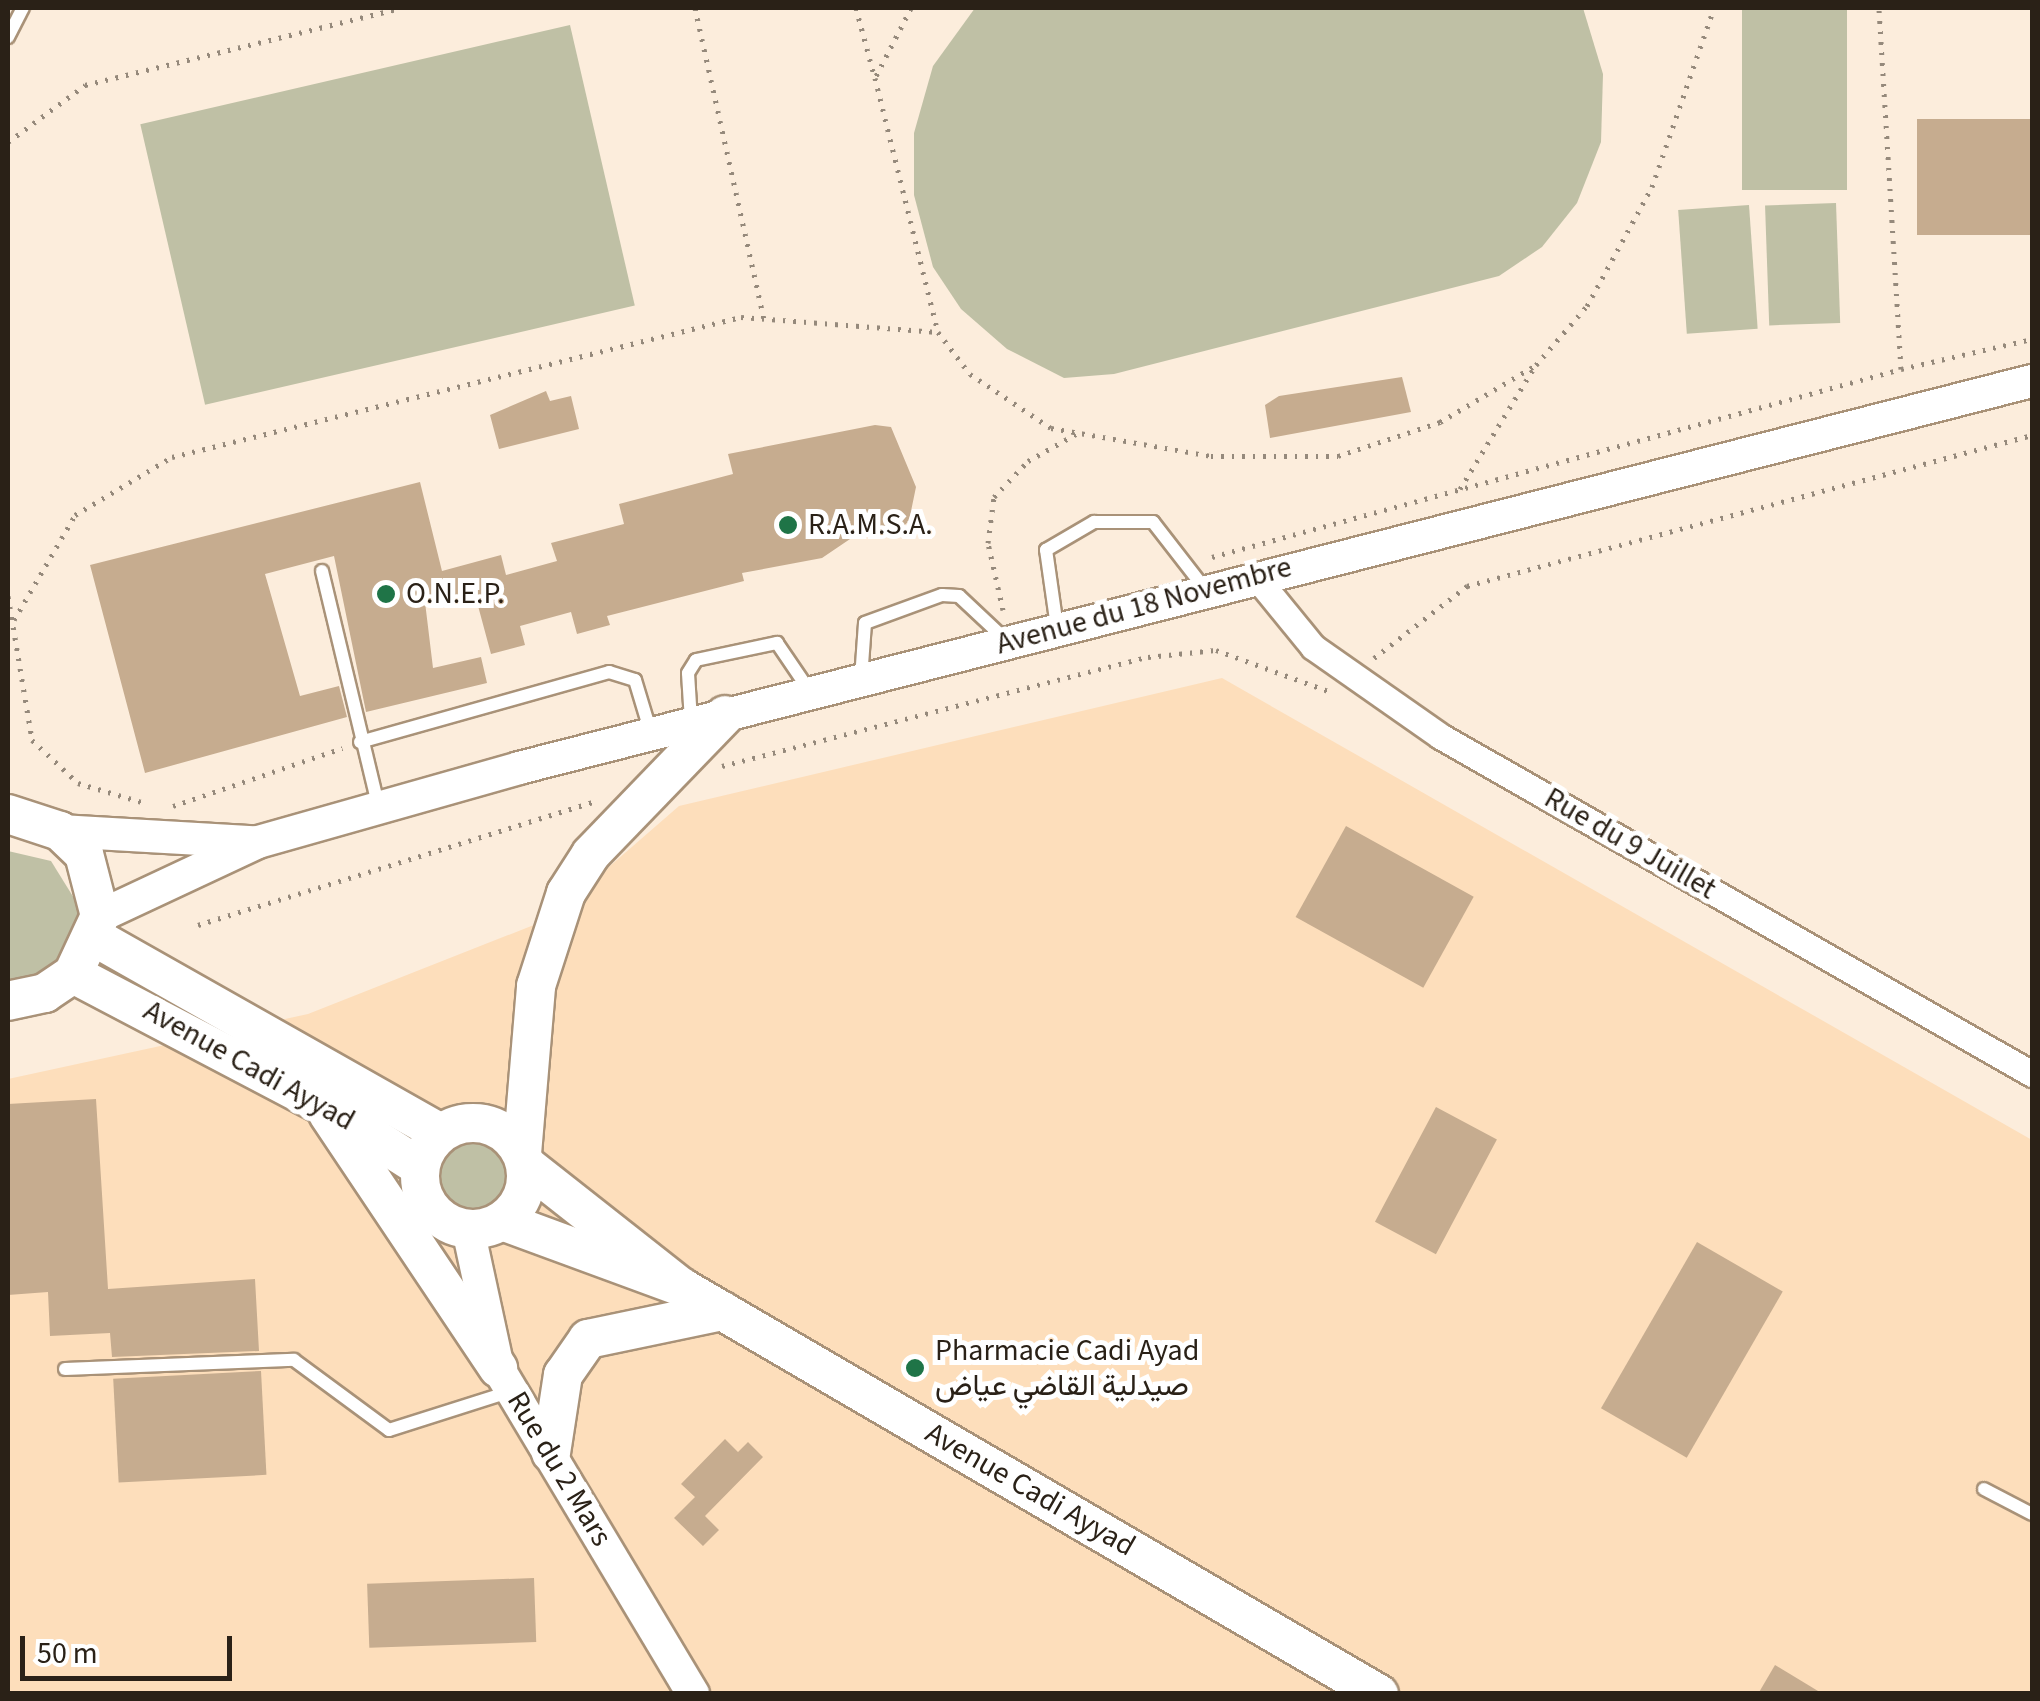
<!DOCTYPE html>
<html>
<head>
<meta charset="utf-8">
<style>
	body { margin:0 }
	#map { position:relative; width:2040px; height:1701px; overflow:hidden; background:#fceddc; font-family:"Source Sans 3",Vazirmatn,sans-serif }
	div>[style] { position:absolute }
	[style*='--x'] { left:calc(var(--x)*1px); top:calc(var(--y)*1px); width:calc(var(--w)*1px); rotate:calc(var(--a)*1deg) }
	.built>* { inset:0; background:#fddebb }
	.green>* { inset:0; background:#bfc0a5; transform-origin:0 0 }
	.round { border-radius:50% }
	.building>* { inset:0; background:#c6ac8f; transform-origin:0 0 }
	.path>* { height:5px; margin-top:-2.5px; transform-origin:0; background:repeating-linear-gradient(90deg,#95897b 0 2.5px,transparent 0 10.5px) }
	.roads { filter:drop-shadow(2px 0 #a99278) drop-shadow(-2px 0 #a99278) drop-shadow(0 2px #a99278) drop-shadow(0 -2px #a99278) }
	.service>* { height:12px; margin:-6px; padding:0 6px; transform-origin:6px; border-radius:6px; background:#fff }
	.minor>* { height:25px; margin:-12.5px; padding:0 12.5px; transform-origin:12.5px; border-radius:12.5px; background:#fff }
	.tertiary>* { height:32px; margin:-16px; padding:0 16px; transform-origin:16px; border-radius:16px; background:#fff }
	.secondary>* { height:38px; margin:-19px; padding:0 19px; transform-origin:19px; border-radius:19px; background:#fff }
	.secondary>.ring { margin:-19px; padding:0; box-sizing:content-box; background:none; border:38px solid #fff; border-radius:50% }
	.dots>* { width:28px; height:28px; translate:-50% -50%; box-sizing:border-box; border:5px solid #fff; border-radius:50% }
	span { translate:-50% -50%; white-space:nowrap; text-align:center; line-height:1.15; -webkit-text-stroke:10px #fff; paint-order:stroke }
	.poi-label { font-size:30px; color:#2a2117 }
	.left { translate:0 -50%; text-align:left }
	.street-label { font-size:30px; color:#2a2117 }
	.frame { position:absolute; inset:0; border:10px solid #2a2117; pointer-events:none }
	.scale { position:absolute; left:20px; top:1636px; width:212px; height:45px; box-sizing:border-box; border:5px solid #2a2117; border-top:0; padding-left:12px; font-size:30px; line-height:35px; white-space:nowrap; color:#2a2117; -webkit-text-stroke:8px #fff; paint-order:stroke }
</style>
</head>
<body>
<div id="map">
	<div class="built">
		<div style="clip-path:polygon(1222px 678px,2032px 1140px,2032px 1693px,8px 1693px,8px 1079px,308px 1014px,549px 919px,679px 806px)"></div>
	</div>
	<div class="green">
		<div style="clip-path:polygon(975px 8px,1583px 8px,1603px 74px,1601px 142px,1577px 203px,1542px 247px,1499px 276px,1114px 374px,1064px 378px,1007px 349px,961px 309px,933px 267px,914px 195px,914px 133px,933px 66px)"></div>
		<div style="left:1742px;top:8px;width:105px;height:182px"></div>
		<div style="left:570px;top:25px;width:288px;height:441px;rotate:77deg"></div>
		<div style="left:1836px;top:203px;width:120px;height:71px;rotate:88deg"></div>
		<div style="left:1749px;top:205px;width:124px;height:71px;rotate:86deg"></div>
		<div style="clip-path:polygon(8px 851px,51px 861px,82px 911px,81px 931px,46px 978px,8px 985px)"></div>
		<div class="round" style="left:430px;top:1130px;width:90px;height:90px"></div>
	</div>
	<div class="building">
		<div style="left:2032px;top:119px;width:116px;height:115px;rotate:90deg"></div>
		<div style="clip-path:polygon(1402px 377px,1411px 412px,1270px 438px,1265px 405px,1279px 396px)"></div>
		<div style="clip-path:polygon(546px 391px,550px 401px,571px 396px,579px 429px,499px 449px,490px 415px)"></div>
		<div style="clip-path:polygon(875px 425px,891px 427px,916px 487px,909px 521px,895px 534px,853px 537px,822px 558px,742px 573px,744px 581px,607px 616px,610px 625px,577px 634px,571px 612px,520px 626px,525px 645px,491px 654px,474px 591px,425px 602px,433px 668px,481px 657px,487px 683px,366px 712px,334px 556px,265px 574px,300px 696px,339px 686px,347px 717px,145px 773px,90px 565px,420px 482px,442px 571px,501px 555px,506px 575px,557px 561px,551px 543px,624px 524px,619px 504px,733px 474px,728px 454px)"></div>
		<div style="left:1346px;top:826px;width:146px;height:104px;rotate:29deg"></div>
		<div style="clip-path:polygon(96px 1099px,108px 1289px,255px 1279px,259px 1351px,112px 1357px,110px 1333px,50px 1336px,48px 1292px,8px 1295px,8px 1104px)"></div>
		<div style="left:1436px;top:1107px;width:69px;height:130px;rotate:28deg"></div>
		<div style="left:1697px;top:1242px;width:99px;height:192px;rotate:30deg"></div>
		<div style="left:261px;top:1371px;width:104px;height:148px;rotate:87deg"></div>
		<div style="clip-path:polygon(725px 1439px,738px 1452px,748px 1442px,763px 1457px,705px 1516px,719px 1530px,703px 1546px,674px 1518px,695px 1497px,681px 1484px)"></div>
		<div style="left:534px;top:1578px;width:64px;height:167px;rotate:88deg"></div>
		<div style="clip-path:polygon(1775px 1665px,1823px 1694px,1758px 1694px)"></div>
	</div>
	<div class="path">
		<div style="--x:695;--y:8;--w:319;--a:77.5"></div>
		<div style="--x:856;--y:8;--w:69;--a:75"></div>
		<div style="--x:911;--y:8;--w:79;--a:117.2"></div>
		<div style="--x:875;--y:78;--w:262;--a:76.1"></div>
		<div style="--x:938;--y:332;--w:53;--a:52.7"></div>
		<div style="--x:970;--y:374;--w:97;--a:33.7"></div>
		<div style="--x:1051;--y:428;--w:162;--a:9.9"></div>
		<div style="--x:1211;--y:456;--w:127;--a:0"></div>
		<div style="--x:1338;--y:456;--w:108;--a:-18.4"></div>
		<div style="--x:1440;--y:422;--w:112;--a:-30.7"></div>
		<div style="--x:1536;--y:365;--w:78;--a:-49.2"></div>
		<div style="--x:1587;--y:306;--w:136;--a:-61.4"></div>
		<div style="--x:1652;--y:187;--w:189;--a:-70.9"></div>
		<div style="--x:8;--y:142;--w:96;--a:-36.5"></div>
		<div style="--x:85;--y:85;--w:324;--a:-13.7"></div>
		<div style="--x:1901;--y:369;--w:134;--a:-12.9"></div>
		<div style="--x:1460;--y:489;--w:144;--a:-58.6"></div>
		<div style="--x:1212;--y:557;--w:714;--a:-15.26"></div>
		<div style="--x:1901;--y:369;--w:362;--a:-93.5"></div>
		<div style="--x:8;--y:596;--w:146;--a:80.5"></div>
		<div style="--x:32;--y:740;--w:63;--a:43.1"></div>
		<div style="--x:78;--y:783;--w:73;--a:16.7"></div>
		<div style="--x:1003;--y:610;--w:69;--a:-102.6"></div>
		<div style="--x:988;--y:543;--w:46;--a:-82.6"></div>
		<div style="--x:994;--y:497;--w:50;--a:-46.6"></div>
		<div style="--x:1028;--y:461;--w:55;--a:-29.4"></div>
		<div style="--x:14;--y:620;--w:121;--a:-59.8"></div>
		<div style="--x:75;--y:515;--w:113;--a:-30.9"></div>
		<div style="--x:172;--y:457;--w:586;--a:-13.82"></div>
		<div style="--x:741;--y:317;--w:197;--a:4.4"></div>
		<div style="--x:1374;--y:658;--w:118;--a:-37.7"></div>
		<div style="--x:1467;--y:586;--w:585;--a:-14.96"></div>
		<div style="--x:722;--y:766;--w:440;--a:-14.4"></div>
		<div style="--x:1148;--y:657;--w:68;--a:-5.9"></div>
		<div style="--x:1216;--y:650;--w:122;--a:20.1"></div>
		<div style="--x:173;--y:806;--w:179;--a:-18.9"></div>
		<div style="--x:198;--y:925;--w:417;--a:-17.3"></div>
	</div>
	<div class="roads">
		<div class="service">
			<div style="--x:8;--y:37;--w:33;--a:-63"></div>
			<div style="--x:322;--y:571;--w:241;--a:76.5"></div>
			<div style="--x:1057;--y:627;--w:78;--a:-98.1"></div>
			<div style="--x:1046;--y:550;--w:56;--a:-30.3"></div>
			<div style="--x:1094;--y:522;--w:59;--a:0"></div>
			<div style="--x:1153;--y:522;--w:85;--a:52.2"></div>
			<div style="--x:861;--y:679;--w:56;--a:-85.9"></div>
			<div style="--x:865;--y:623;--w:82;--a:-20"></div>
			<div style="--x:942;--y:595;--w:17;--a:3"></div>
			<div style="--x:959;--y:596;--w:63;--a:43.1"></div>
			<div style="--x:691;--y:721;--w:48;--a:-93.6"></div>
			<div style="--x:688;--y:673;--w:15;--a:-58"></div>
			<div style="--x:696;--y:660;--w:83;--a:-11.9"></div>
			<div style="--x:777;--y:643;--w:60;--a:55.8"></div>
			<div style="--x:360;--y:742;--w:259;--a:-15.7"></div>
			<div style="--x:609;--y:672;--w:27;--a:17"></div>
			<div style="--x:635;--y:680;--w:55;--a:73.2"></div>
			<div style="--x:65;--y:1369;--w:229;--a:-2.3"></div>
			<div style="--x:294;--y:1360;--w:118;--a:36.4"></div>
			<div style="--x:389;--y:1430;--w:126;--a:-17.6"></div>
			<div style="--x:1984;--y:1489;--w:54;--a:27.5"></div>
		</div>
		<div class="minor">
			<div style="--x:1256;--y:577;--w:90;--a:50.8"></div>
			<div style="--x:1313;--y:647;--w:155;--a:35"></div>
			<div style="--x:1440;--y:736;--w:682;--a:29.72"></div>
		</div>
		<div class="tertiary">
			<div style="--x:60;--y:831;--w:193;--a:3.3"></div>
			<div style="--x:100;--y:916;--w:174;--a:-25.1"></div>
			<div style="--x:258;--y:842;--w:271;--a:-15.8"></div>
			<div style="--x:519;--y:768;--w:1562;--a:-14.35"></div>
			<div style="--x:468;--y:1229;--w:142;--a:77.8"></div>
			<div style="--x:498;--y:1368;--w:380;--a:59.1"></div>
		</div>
		<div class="secondary">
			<div style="--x:8;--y:814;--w:55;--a:18.1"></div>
			<div style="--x:60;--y:831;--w:33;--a:44"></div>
			<div style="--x:84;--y:854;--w:64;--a:75.5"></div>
			<div style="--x:100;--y:916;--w:64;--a:115"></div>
			<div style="--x:73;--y:974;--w:34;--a:146"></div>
			<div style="--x:45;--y:993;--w:38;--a:168"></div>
			<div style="--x:96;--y:938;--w:396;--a:29.5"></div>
			<div style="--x:73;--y:974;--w:280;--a:27.7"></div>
			<div style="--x:321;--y:1104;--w:117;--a:32.5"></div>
			<div style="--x:328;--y:1114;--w:306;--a:56.2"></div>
			<div class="ring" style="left:420px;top:1123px;width:68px;height:68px"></div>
			<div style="--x:522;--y:1154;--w:169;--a:-85.2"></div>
			<div style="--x:536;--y:986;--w:98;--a:-72.1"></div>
			<div style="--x:566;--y:893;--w:46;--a:-57.3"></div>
			<div style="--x:591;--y:854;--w:193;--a:-46"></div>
			<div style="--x:526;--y:1165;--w:197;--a:38.2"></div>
			<div style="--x:681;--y:1287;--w:808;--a:30.25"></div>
			<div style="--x:502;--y:1221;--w:191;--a:20.2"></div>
			<div style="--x:551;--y:1453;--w:79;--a:-81.3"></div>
			<div style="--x:563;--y:1375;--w:44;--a:-55.2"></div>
			<div style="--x:588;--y:1339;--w:137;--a:-11.8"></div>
		</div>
	</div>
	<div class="dots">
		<div style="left:788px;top:525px;background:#1f7447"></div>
		<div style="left:386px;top:594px;background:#1f7447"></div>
		<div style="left:915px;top:1368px;background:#1f7447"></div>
	</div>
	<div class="poi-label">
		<span class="left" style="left:808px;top:525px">R.A.M.S.A.</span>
		<span class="left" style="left:406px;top:594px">O.N.E.P.</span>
		<span class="left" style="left:935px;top:1368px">Pharmacie Cadi Ayad<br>صيدلية القاضي عياض</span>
	</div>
	<div class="street-label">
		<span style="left:1144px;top:606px;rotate:-15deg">Avenue du 18 Novembre</span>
		<span style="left:1630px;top:844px;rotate:30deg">Rue du 9 Juillet</span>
		<span style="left:249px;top:1066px;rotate:29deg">Avenue Cadi Ayyad</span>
		<span style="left:559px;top:1469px;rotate:59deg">Rue du 2 Mars</span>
		<span style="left:1030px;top:1490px;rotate:30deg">Avenue Cadi Ayyad</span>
	</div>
	<div class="frame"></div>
	<div class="scale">50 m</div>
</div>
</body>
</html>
